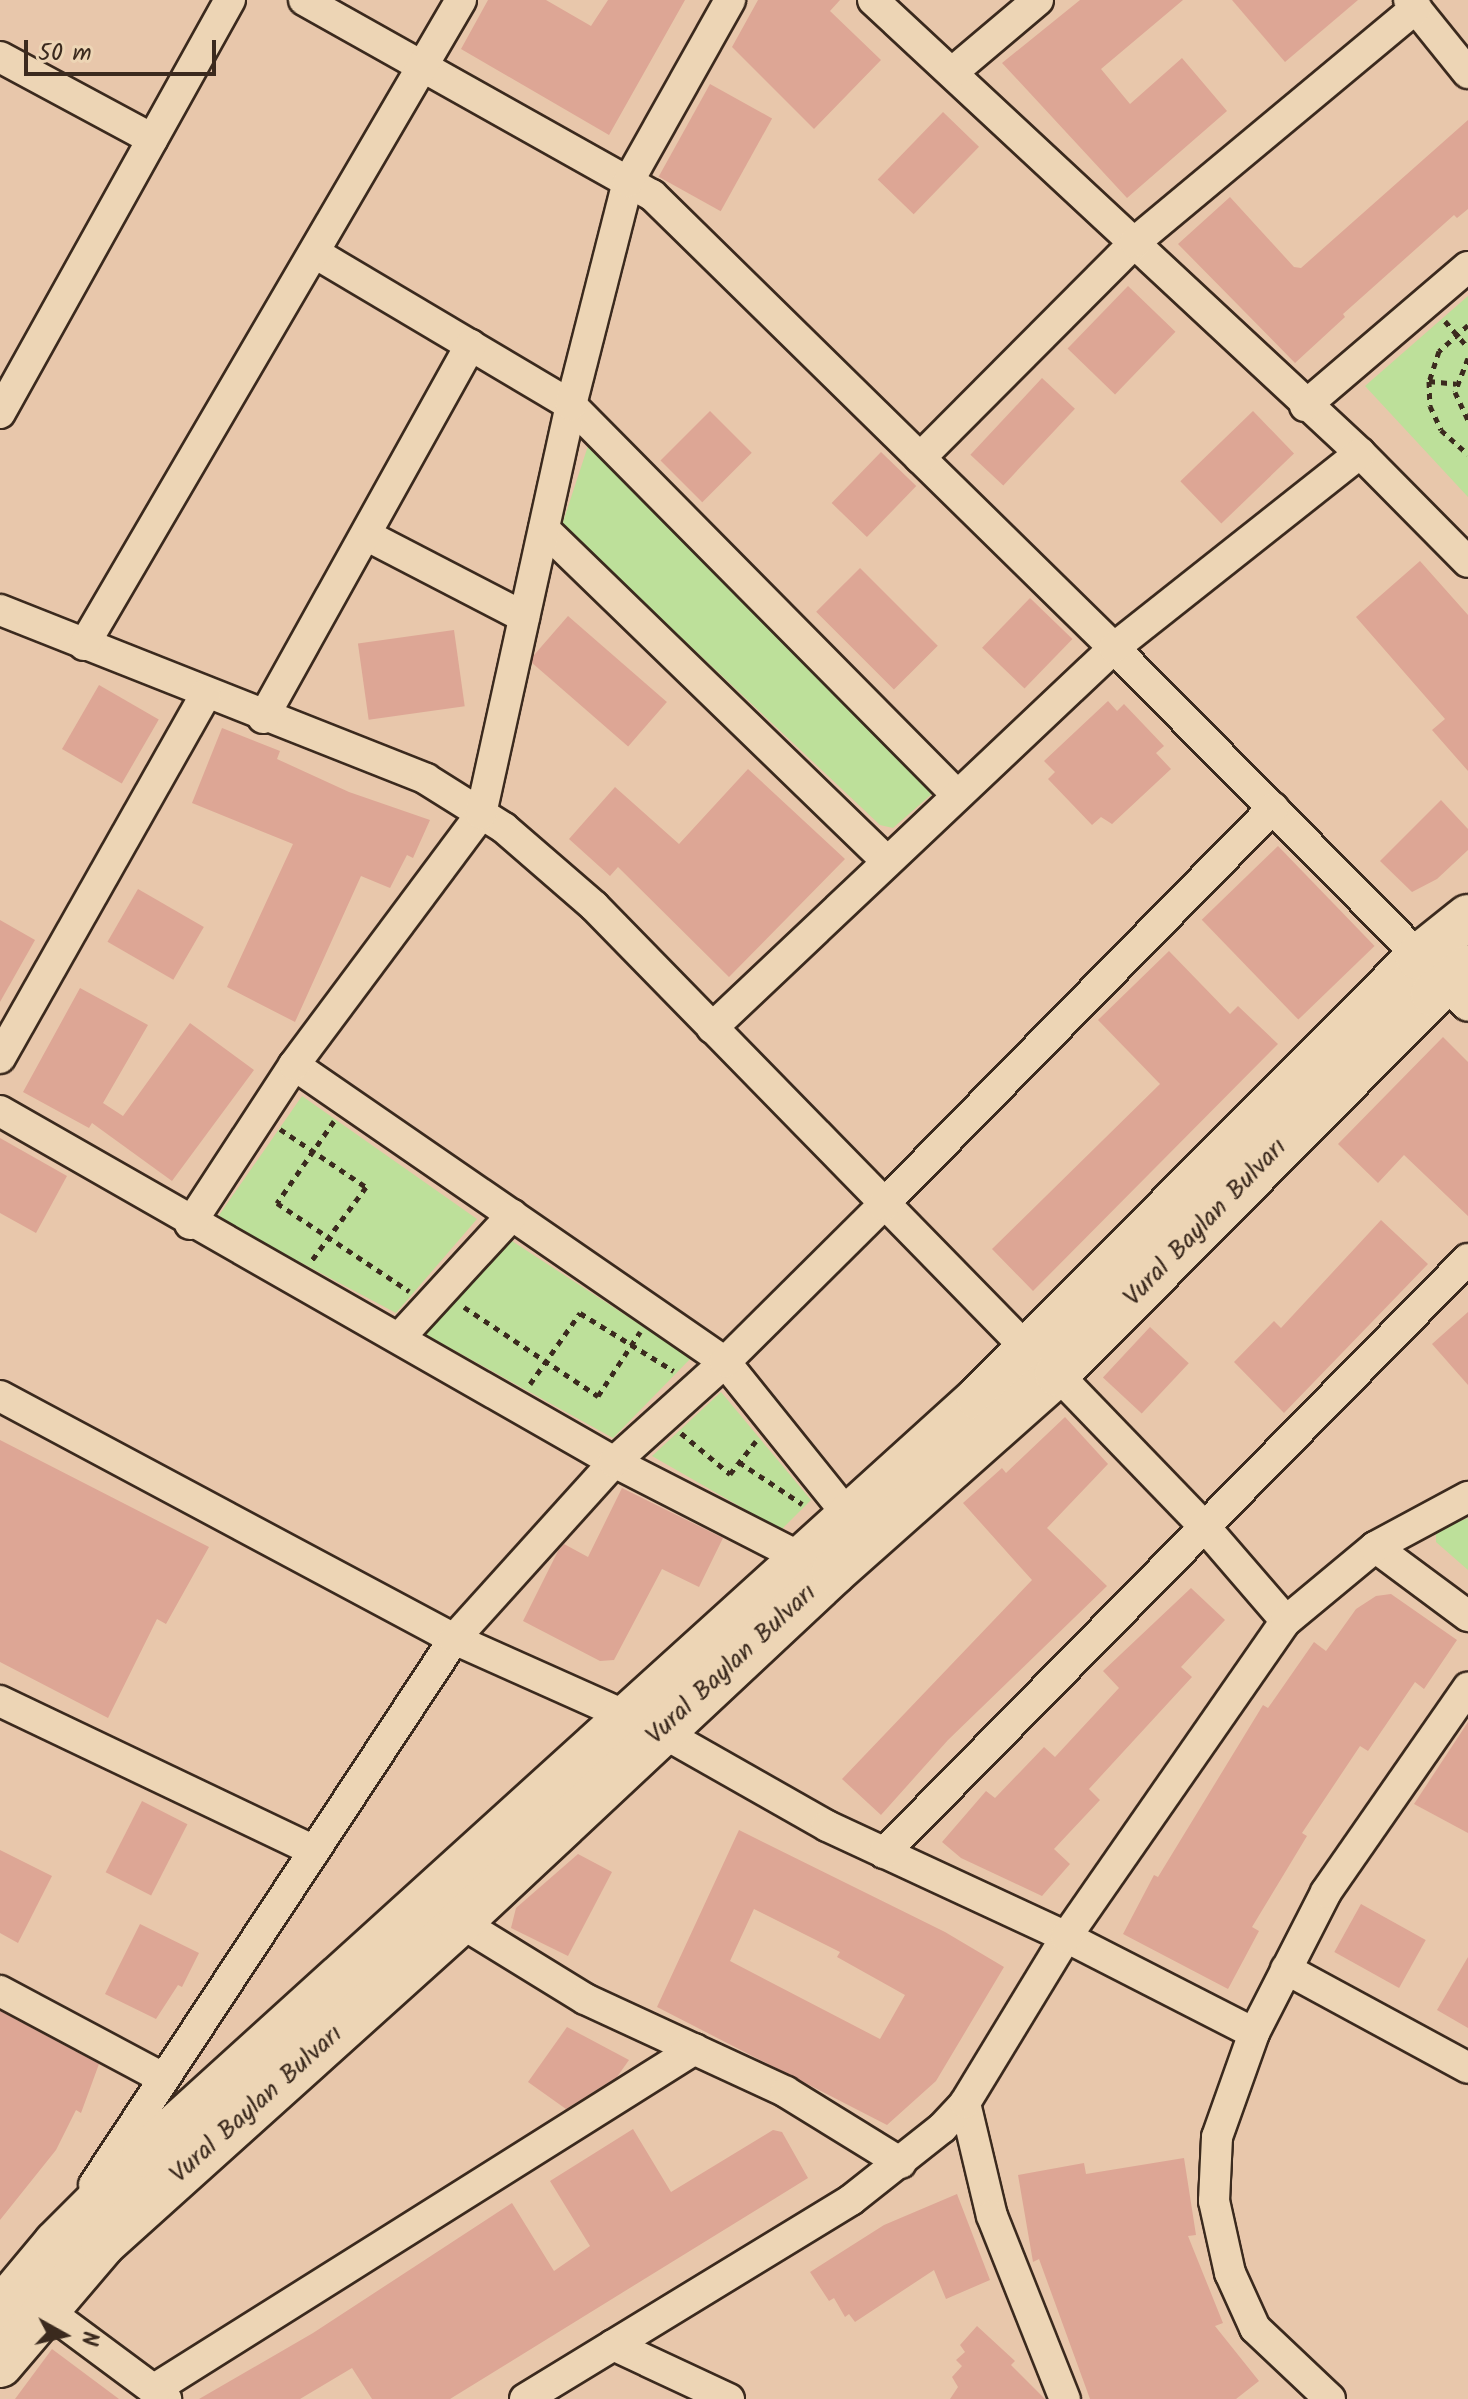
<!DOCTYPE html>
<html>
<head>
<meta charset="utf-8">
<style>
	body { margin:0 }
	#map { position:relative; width:1468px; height:2399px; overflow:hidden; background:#e8c7ab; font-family:Kalam,sans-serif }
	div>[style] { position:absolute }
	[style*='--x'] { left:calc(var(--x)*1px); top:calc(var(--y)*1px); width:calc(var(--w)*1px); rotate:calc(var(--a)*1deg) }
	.green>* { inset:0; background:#bde09a }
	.building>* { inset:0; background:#dda695; transform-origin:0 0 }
	.path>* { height:5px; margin-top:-2.5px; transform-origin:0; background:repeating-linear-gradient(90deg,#3b2a1e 0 6px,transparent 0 12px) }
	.roads { filter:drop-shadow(2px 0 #3b2a1e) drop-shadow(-2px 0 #3b2a1e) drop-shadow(0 2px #3b2a1e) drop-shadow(0 -2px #3b2a1e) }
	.minor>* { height:30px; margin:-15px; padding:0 15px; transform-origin:15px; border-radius:15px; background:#edd5b5 }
	.secondary>* { height:44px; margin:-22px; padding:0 22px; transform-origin:22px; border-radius:22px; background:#edd5b5 }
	span { translate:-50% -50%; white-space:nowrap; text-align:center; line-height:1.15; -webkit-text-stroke:6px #edd5b5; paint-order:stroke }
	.street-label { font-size:26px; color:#3b2a1e }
	.north { position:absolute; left:24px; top:2295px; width:80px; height:80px; -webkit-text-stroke:6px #edd5b5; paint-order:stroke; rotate:98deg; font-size:22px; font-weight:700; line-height:32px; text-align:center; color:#3b2a1e }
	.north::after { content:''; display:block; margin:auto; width:28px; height:36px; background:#3b2a1e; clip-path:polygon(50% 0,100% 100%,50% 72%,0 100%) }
	.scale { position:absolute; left:24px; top:40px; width:192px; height:36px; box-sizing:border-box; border:4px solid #3b2a1e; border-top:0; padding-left:10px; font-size:24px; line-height:28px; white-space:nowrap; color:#3b2a1e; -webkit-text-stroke:6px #edd5b5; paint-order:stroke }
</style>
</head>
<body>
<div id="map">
	<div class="green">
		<div style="clip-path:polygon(1468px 296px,1468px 497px,1365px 386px)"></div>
		<div style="clip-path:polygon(588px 446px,933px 793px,893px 828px,880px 825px,562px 525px)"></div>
		<div style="clip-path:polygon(302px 1096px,477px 1219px,396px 1313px,217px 1218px)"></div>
		<div style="clip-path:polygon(512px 1241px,691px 1358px,613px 1438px,425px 1334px)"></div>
		<div style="clip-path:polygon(721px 1392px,811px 1500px,781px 1530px,652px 1456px)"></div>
		<div style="clip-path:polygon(1468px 1518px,1468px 1570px,1436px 1542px,1436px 1530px)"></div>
	</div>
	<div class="building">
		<div style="clip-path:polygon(488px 0,546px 0,591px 26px,608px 0,685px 0,609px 135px,461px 49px)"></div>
		<div style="clip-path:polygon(758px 0,840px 0,830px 11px,881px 60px,814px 129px,732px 47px)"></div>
		<div style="clip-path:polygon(1080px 0,1183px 0,1101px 69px,1130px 104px,1182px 58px,1227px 111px,1127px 198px,1002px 63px)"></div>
		<div style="clip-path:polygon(1232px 0,1358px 0,1285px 62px)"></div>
		<div style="left:710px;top:84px;width:71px;height:106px;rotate:29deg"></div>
		<div style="left:943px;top:112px;width:50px;height:94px;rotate:44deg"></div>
		<div style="clip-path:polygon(1468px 120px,1468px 209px,1457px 218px,1454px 215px,1343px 314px,1345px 317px,1295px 363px,1178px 244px,1230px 197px,1294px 267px,1301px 268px)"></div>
		<div style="left:1128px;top:286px;width:66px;height:87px;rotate:44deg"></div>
		<div style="left:1042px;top:378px;width:45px;height:105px;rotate:43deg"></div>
		<div style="left:710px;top:411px;width:59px;height:70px;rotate:45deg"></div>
		<div style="left:1253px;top:411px;width:59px;height:101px;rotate:46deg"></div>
		<div style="left:881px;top:452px;width:49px;height:71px;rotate:44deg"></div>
		<div style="clip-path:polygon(1420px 561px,1468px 615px,1468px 771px,1432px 730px,1445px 719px,1356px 617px)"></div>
		<div style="left:860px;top:568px;width:110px;height:62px;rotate:45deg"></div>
		<div style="left:1030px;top:598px;width:59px;height:69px;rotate:44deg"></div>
		<div style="left:568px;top:616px;width:131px;height:59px;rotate:41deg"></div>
		<div style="left:454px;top:630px;width:77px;height:97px;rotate:82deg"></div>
		<div style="left:99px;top:685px;width:69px;height:74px;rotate:30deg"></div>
		<div style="clip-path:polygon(1108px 701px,1117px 711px,1124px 704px,1164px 746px,1156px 753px,1171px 769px,1112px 824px,1101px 817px,1092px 825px,1048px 779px,1055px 772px,1044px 761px)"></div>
		<div style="clip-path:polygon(222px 728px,280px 751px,277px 759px,349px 792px,430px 820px,413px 858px,407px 855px,390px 888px,361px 876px,295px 1022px,227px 987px,293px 844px,192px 803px)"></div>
		<div style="clip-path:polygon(748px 769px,845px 859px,729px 977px,618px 867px,610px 876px,569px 839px,615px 787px,679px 844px)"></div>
		<div style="clip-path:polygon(1441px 800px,1468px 829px,1468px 850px,1437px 879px,1412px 892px,1380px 861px)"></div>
		<div style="left:1278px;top:846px;width:139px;height:106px;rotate:46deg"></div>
		<div style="left:138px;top:889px;width:76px;height:61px;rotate:30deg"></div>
		<div style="clip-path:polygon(0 920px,35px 940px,0 1002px)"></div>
		<div style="clip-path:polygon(1169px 951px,1230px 1014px,1238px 1006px,1278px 1044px,1033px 1291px,992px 1249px,1160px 1084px,1098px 1020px)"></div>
		<div style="clip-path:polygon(80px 988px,148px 1025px,103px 1103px,123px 1116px,190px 1023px,254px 1070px,172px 1181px,92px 1123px,89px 1128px,23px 1092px)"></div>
		<div style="clip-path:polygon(1443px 1037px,1468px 1062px,1468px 1216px,1404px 1155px,1378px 1183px,1338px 1144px)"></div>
		<div style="clip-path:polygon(0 1138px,67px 1176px,36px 1233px,0 1213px)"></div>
		<div style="clip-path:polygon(1381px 1220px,1428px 1264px,1284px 1413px,1234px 1362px,1274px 1321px,1281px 1328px)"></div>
		<div style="clip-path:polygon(1468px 1312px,1468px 1385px,1432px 1344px)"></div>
		<div style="left:1150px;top:1327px;width:53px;height:69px;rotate:43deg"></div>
		<div style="clip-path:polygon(1065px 1417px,1108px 1464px,1047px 1528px,1107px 1586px,948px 1740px,881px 1815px,842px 1779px,1032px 1580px,963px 1503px,1002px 1468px,1006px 1473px)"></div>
		<div style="clip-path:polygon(0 1440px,209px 1547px,166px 1624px,157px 1619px,108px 1718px,0 1662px)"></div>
		<div style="clip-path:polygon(622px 1488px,723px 1538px,699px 1587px,662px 1569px,614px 1660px,600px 1661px,523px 1621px,558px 1551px,564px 1544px,588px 1557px)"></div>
		<div style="clip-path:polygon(1191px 1588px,1225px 1620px,1181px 1667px,1192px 1677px,1089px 1789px,1100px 1800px,1054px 1849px,1070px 1864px,1042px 1896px,961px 1858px,942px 1842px,986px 1791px,995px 1798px,1044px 1747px,1055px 1757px,1119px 1688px,1103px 1671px)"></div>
		<div style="clip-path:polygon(1391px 1594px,1457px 1640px,1424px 1689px,1415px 1682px,1368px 1751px,1360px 1746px,1302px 1833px,1307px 1836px,1252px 1927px,1259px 1931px,1228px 1989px,1123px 1934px,1154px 1875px,1158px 1877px,1263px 1705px,1268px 1708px,1314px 1642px,1326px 1651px,1356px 1609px,1376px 1596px)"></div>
		<div style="clip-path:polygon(1468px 1722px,1468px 1833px,1414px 1804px)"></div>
		<div style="left:142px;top:1801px;width:51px;height:80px;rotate:27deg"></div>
		<div style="clip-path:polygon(evenodd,739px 1830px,945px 1932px,1004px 1967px,936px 2081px,887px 2125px,657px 2007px,739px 1830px,754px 1909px,840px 1952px,837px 1957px,905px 1995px,880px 2039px,730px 1961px,754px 1909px)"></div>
		<div style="clip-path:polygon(0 1850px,52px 1876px,18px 1943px,0 1933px)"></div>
		<div style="clip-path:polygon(578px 1854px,612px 1872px,568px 1956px,511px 1928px,516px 1908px)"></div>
		<div style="left:1361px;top:1904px;width:74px;height:55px;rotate:29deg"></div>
		<div style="clip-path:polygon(140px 1924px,199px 1953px,182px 1987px,178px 1985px,156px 2019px,105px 1994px)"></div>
		<div style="clip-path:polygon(1468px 1957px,1468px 2028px,1437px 2010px)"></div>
		<div style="clip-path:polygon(0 2011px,99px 2064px,81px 2113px,76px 2110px,56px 2150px,0 2220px)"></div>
		<div style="clip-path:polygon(567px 2027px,629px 2060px,617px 2077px,566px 2109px,528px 2082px)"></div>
		<div style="clip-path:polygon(633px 2129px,671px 2192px,773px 2130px,782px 2132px,808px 2178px,450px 2399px,372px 2399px,352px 2368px,300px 2399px,199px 2399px,313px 2333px,512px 2203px,554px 2271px,590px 2246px,550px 2181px)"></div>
		<div style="clip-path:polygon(1184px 2158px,1196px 2235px,1188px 2236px,1223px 2323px,1215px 2326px,1259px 2381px,1236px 2399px,1090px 2399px,1039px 2259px,1033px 2262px,1018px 2175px,1084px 2163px,1086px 2174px)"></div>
		<div style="clip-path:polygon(957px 2194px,990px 2280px,946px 2299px,934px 2270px,855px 2322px,849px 2314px,845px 2317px,834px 2298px,829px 2301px,810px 2272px,884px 2225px)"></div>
		<div style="clip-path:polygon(977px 2326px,1015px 2361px,1011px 2365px,1045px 2399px,950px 2399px,958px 2387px,952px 2377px,962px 2366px,956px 2360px,965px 2352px,960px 2345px)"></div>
		<div style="clip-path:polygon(52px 2349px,119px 2399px,15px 2399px)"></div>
	</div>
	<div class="path">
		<div style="--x:1445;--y:321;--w:35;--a:49"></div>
		<div style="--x:1468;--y:325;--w:39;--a:138"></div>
		<div style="--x:1439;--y:351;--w:32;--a:108"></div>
		<div style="--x:1429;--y:381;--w:25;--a:88"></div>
		<div style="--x:1430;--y:406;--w:26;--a:65"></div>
		<div style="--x:1441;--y:430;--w:36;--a:42"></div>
		<div style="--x:1468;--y:358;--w:36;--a:111"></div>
		<div style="--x:1455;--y:392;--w:31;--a:65"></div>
		<div style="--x:1429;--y:381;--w:27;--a:6"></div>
		<div style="--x:334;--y:1121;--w:100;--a:124.8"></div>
		<div style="--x:277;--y:1203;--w:159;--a:33.7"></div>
		<div style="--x:280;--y:1129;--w:104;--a:34"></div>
		<div style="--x:366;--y:1187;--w:91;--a:126.5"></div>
		<div style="--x:464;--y:1307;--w:161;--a:33.6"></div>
		<div style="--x:598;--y:1396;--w:77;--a:-56.7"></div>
		<div style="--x:530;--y:1384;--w:87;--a:-54.8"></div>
		<div style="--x:580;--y:1313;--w:110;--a:31.7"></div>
		<div style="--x:681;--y:1433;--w:64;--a:39.9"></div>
		<div style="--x:730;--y:1474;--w:42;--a:-51.8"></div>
		<div style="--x:739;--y:1462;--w:76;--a:33.7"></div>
	</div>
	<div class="roads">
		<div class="minor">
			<div style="--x:304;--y:0;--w:399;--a:29.3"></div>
			<div style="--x:652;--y:195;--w:647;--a:44.44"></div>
			<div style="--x:1114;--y:648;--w:503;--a:45.32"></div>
			<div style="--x:873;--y:0;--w:665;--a:42.93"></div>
			<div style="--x:1360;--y:453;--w:153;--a:45.3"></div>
			<div style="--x:1409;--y:0;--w:94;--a:51.1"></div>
			<div style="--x:0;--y:57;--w:173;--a:28.3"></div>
			<div style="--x:954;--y:71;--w:110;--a:-40.2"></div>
			<div style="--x:315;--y:253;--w:298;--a:30.7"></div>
			<div style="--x:571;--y:405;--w:547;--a:45.3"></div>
			<div style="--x:1305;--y:406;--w:214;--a:-40.5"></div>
			<div style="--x:0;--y:413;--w:473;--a:-60.9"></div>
			<div style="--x:920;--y:458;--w:305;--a:-45.1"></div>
			<div style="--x:1135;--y:242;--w:366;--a:-39.8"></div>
			<div style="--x:544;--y:529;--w:475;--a:44.1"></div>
			<div style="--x:366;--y:535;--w:178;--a:27.4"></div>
			<div style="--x:0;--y:610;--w:458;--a:21.6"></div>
			<div style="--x:426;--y:779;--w:92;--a:32.1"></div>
			<div style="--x:504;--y:828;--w:119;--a:40.9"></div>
			<div style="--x:594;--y:906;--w:622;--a:45.65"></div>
			<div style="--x:84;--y:645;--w:747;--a:-59.69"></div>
			<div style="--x:263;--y:718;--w:427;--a:-60.9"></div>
			<div style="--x:712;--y:1028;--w:553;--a:-43.39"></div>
			<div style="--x:1114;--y:648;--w:314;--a:-38.4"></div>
			<div style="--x:0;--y:1058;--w:417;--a:-60.5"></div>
			<div style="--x:294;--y:1065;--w:523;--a:34.57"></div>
			<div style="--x:725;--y:1362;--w:198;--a:51.2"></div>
			<div style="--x:0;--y:1111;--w:707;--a:29.75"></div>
			<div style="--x:614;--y:1462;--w:211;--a:27.1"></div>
			<div style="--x:190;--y:1224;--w:190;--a:-56.8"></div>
			<div style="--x:294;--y:1065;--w:313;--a:-53.3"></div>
			<div style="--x:481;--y:814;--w:419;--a:-77.6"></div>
			<div style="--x:571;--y:405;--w:230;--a:-75.7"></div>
			<div style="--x:628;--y:182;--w:209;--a:-60.7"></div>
			<div style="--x:400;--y:1337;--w:166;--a:-47.4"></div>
			<div style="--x:1057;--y:1374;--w:211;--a:46"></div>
			<div style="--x:1204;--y:1526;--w:125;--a:49.2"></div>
			<div style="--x:0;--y:1396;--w:515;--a:28.16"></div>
			<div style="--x:454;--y:1639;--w:226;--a:24.1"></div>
			<div style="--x:660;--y:1731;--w:192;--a:29.6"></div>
			<div style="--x:827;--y:1826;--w:264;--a:24.9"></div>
			<div style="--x:1066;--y:1937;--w:211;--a:27.1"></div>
			<div style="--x:1375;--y:1547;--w:116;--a:36.6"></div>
			<div style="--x:0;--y:1701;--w:348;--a:25.5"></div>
			<div style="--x:884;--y:1853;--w:833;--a:-45.49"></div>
			<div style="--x:460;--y:1922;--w:147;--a:31.6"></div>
			<div style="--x:585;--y:1999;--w:221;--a:24.8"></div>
			<div style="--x:786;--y:2092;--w:135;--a:31.7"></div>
			<div style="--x:1286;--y:1969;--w:207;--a:28.5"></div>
			<div style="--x:0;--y:1991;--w:185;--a:28.1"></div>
			<div style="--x:965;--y:2103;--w:116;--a:76.6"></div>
			<div style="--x:992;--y:2216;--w:197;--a:68.3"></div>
			<div style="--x:94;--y:2185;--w:654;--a:-56.6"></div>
			<div style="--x:454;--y:1639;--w:239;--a:-47.9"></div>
			<div style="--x:614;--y:1462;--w:149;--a:-42"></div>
			<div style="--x:725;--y:1362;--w:223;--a:-44.8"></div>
			<div style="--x:883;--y:1205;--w:557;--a:-45.51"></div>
			<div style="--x:45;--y:2309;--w:151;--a:36.6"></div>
			<div style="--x:613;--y:2345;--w:128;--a:25"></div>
			<div style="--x:153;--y:2390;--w:640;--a:-32.18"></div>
			<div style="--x:525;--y:2399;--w:382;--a:-31.4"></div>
			<div style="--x:851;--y:2200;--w:116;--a:-38.4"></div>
			<div style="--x:942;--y:2128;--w:34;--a:-47"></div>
			<div style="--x:965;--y:2103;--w:194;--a:-58.7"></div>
			<div style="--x:1066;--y:1937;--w:385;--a:-55.2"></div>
			<div style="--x:1286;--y:1621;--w:116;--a:-39.7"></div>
			<div style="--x:1375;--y:1547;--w:106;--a:-28.3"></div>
			<div style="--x:1330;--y:2399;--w:103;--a:-136.6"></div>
			<div style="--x:1255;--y:2328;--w:60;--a:-114.4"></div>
			<div style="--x:1230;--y:2273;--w:74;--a:-102.5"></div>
			<div style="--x:1214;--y:2201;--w:64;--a:-87.3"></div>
			<div style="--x:1217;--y:2137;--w:110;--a:-70.4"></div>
			<div style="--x:1254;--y:2033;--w:158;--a:-62.9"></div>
			<div style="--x:1326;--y:1892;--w:249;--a:-55.2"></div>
		</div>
		<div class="secondary">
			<div style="--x:0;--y:2310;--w:87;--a:-50.1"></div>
			<div style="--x:56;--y:2243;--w:124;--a:-45"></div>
			<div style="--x:144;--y:2155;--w:1127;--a:-42.2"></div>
			<div style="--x:979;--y:1398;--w:622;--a:-45.13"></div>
			<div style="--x:1418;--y:957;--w:64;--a:-38.7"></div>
			<div style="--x:0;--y:2365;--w:159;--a:-49.6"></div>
			<div style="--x:103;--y:2244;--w:481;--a:-42"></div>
			<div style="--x:460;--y:1922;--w:512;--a:-43.1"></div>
			<div style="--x:834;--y:1572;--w:298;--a:-41.6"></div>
			<div style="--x:1057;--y:1374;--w:535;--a:-45.3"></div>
			<div style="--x:1433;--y:994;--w:44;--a:-37.6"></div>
		</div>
	</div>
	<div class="street-label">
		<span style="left:1206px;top:1223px;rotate:-46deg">Vural Baylan Bulvarı</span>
		<span style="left:732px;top:1665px;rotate:-43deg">Vural Baylan Bulvarı</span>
		<span style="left:257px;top:2105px;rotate:-42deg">Vural Baylan Bulvarı</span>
	</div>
	<div class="north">N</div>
	<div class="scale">50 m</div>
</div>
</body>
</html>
